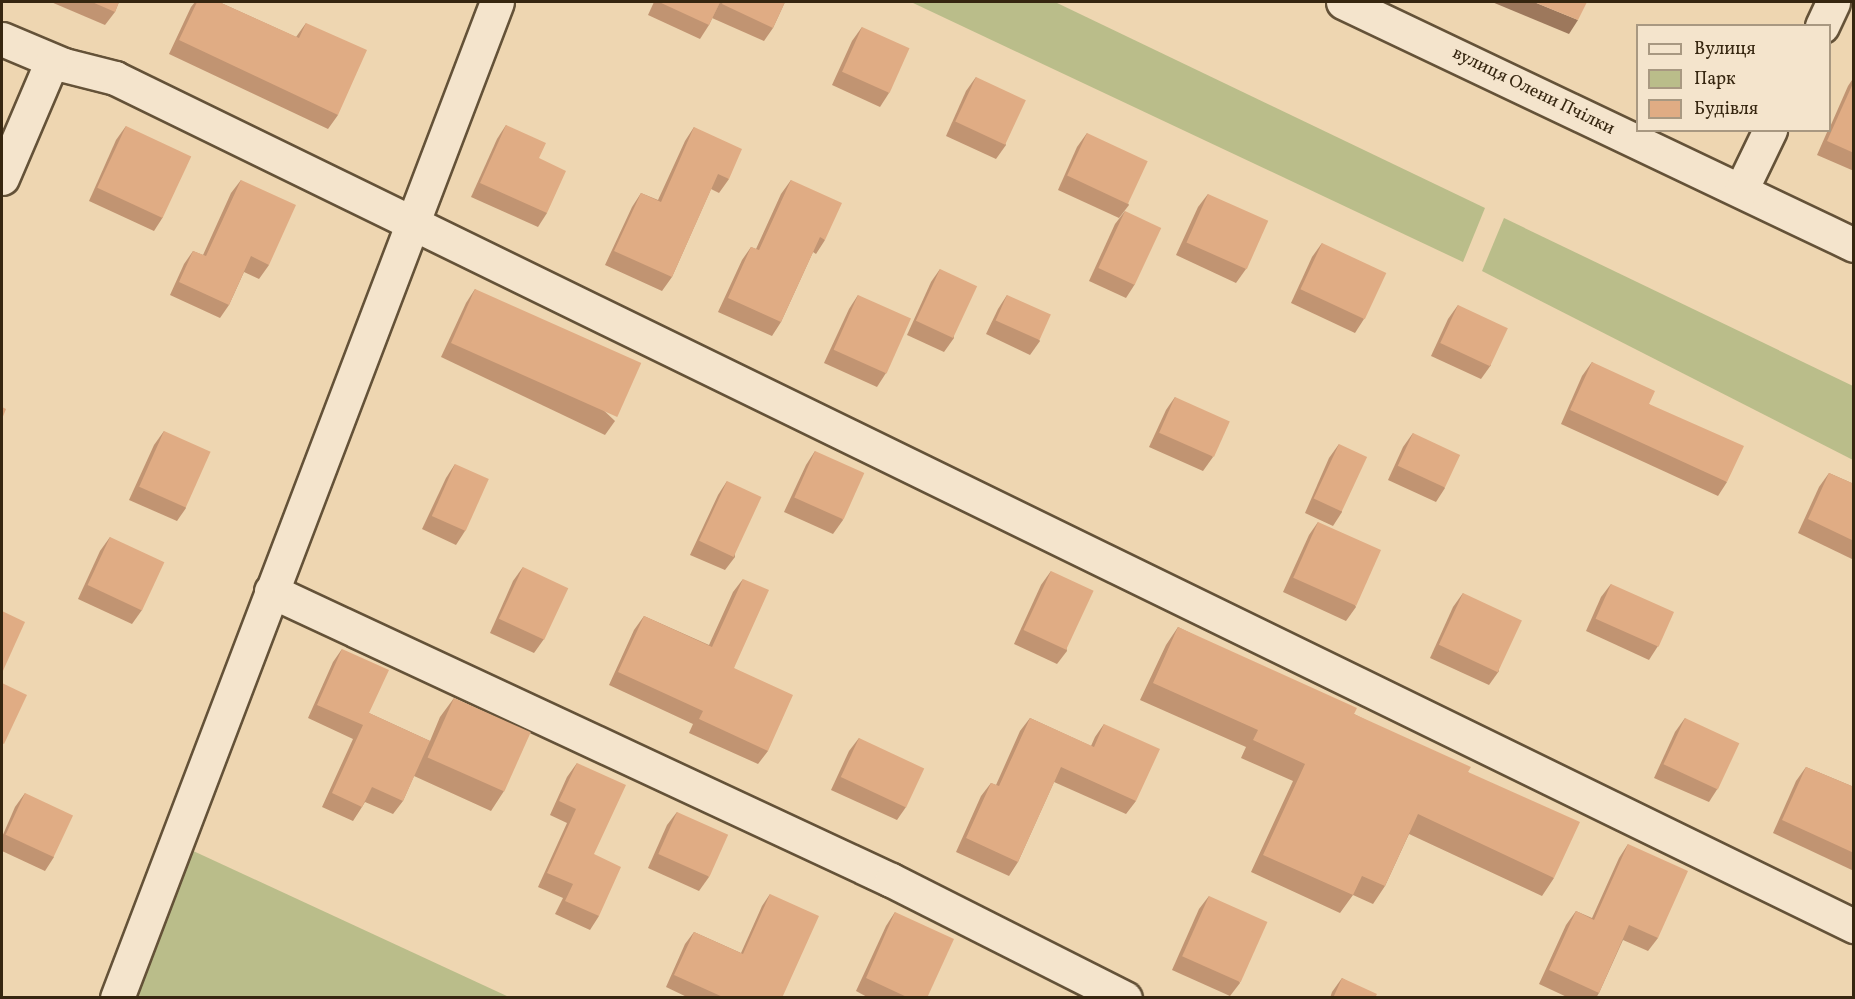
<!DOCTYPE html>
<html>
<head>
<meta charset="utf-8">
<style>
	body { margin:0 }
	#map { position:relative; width:1855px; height:999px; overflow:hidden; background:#eed6b1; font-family:Vollkorn,serif }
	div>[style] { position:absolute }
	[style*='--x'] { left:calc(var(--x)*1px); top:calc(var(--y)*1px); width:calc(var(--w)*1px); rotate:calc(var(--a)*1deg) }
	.green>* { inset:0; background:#babd8a }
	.roads { filter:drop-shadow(2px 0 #645238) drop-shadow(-2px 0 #645238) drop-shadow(0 2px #645238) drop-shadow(0 -2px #645238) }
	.minor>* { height:33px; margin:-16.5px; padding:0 16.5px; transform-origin:16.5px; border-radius:16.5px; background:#f4e4cc }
	.wall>* { inset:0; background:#c19472 }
	.shaded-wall>* { inset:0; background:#9d785c }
	.building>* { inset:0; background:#e0ac84; transform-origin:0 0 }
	span { translate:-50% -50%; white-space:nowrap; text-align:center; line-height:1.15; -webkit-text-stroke:4.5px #f4e4cc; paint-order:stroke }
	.street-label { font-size:18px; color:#362610 }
	.frame { position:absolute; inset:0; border:3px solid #362610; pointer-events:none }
	.legend { position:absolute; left:1636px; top:24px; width:195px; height:108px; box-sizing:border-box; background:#f4e4cc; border:2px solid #a89881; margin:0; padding:8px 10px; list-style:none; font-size:18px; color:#362610 }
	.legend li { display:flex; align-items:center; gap:12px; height:30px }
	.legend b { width:30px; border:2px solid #a89881 }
</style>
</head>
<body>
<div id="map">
	<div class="green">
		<div style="clip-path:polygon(911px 2px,1055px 2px,1485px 208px,1463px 262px)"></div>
		<div style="clip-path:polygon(1504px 218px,1853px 386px,1853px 460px,1482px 271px)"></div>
		<div style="clip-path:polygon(176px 843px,509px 997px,117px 998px)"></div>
	</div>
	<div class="roads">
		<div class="minor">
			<div style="--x:1343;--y:2;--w:566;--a:25.43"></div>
			<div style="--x:1822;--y:26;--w:26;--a:-65"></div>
			<div style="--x:2;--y:39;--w:67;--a:22.8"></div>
			<div style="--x:64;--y:65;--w:53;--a:14.3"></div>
			<div style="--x:115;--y:78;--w:1935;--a:26"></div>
			<div style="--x:2;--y:178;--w:127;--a:-66.9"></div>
			<div style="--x:1741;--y:190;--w:67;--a:-64.2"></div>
			<div style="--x:271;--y:591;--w:684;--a:24.99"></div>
			<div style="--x:891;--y:880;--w:262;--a:26.8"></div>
			<div style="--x:117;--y:998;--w:1066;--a:-69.12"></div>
		</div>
	</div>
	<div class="wall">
		<div style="clip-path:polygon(51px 2px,119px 2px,115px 12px,105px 25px)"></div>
		<div style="clip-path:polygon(195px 2px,219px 2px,296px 37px,306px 23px,338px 115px,328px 129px,169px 54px,191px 7px)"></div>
		<div style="clip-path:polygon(654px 2px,720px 2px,709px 25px,700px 39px,648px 15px)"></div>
		<div style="clip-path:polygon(720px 2px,785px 2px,773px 28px,764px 41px,712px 18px)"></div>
		<div style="clip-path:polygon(862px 27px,889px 93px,880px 107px,832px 85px,852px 41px)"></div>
		<div style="clip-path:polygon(976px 77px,1006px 145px,996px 159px,946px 136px,966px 91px)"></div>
		<div style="clip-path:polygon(1854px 77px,1854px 171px,1817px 155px,1828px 130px,1830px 130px,1830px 127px,1848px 86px)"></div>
		<div style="clip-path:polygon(506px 125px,539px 158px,547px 213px,538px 227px,471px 197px,497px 139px)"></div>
		<div style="clip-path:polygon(126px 126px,163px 217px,154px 231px,89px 201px,116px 140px)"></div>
		<div style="clip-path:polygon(694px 127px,729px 179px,719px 193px,711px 189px,672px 277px,662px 291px,605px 265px,632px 207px,641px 193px,658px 200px,685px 141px)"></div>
		<div style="clip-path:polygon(1087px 133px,1129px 205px,1119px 218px,1058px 190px,1077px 147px)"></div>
		<div style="clip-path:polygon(241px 180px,269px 265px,259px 279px,244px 272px,229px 305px,220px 318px,170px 295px,184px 264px,193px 251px,203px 255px,231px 193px)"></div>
		<div style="clip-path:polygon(791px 180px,825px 240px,816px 254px,813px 252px,781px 322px,772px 336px,718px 312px,742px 260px,751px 247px,756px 249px,781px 194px)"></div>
		<div style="clip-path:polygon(1208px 194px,1246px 269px,1236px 283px,1176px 255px,1198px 207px)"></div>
		<div style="clip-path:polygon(1125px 211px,1135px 284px,1126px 298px,1089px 281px,1115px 224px)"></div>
		<div style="clip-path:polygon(1322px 243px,1364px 319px,1355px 333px,1291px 303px,1312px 257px)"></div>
		<div style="clip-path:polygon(940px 269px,954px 338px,944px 352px,907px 335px,931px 282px)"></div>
		<div style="clip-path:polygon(475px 289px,615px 421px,605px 435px,441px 357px,466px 303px)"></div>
		<div style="clip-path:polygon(858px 295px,886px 373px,877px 387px,824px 363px,849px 309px)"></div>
		<div style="clip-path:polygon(1007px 295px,1040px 341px,1030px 355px,986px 334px,998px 309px)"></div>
		<div style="clip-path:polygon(1458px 305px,1491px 365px,1481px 379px,1431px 356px,1448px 319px)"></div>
		<div style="clip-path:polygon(1592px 362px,1649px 404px,1727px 482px,1718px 496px,1561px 424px,1582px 376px)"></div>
		<div style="clip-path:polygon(1175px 397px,1213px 457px,1203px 471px,1149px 447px,1166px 410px)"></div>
		<div style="clip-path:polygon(164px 431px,186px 508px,177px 521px,129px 500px,154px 445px)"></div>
		<div style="clip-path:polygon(1413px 433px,1445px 488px,1436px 502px,1388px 480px,1403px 447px)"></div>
		<div style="clip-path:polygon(1339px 444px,1342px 512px,1333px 526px,1305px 513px,1329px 458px)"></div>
		<div style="clip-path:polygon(815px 451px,843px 520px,833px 534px,784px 512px,806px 465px)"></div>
		<div style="clip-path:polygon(455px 464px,465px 531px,456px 545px,422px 529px,446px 478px)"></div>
		<div style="clip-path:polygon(1829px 473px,1854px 484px,1854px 560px,1798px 533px,1819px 487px)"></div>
		<div style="clip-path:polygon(727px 481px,735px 557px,725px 570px,690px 555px,718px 495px)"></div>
		<div style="clip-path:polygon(1318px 522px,1356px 607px,1346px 621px,1283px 592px,1309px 535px)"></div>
		<div style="clip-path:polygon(110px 537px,142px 610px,132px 624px,78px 599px,100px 551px)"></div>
		<div style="clip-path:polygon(523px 567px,544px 639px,534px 653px,490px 633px,513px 581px)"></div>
		<div style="clip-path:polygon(1051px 571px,1067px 651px,1057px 664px,1014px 644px,1041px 585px)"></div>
		<div style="clip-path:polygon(743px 579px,734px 668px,768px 751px,758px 764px,689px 733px,693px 724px,609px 685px,634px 630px,644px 616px,709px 645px,733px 592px)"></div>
		<div style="clip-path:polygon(1611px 584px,1658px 646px,1649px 660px,1586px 631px,1601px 597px)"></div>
		<div style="clip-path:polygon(1463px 593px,1499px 671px,1489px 685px,1430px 658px,1453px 607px)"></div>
		<div style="clip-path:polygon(1178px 627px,1354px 714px,1468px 772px,1554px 878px,1542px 896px,1409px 834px,1385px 886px,1373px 904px,1353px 895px,1340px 913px,1251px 872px,1293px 781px,1241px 758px,1246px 747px,1140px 700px,1166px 645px)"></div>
		<div style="clip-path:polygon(342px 649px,369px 713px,430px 741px,440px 717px,454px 698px,504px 791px,491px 811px,414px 776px,403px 801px,393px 814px,365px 802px,362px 807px,353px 821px,322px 807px,353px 739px,308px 718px,333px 662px)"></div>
		<div style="clip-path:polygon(1030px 718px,1091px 746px,1095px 737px,1104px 724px,1136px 801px,1126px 814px,1054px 782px,1018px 862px,1009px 876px,956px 852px,981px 796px,991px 783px,996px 785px,1020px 731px)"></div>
		<div style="clip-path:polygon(1685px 718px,1718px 788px,1709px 802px,1654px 778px,1675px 732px)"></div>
		<div style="clip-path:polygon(859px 738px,906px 807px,897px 820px,831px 790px,849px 751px)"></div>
		<div style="clip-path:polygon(577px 763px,594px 854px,599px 916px,590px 930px,555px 914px,563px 898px,538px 887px,567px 823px,550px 815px,567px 777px)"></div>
		<div style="clip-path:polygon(1806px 767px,1854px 787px,1854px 871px,1773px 833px,1796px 781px)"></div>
		<div style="clip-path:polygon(25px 793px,54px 857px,45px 871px,2px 851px,2px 837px,15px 807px)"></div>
		<div style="clip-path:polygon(677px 812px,709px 877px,699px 891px,648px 868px,667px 825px)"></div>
		<div style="clip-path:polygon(1628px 844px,1658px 938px,1648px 951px,1623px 940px,1599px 993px,1596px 998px,1569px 998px,1539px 984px,1566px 925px,1576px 911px,1592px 918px,1619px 858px)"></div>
		<div style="clip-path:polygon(770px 894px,782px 998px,689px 998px,666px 987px,685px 944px,694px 932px,741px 953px,762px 906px)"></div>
		<div style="clip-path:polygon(1209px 896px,1240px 983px,1230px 996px,1172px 970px,1199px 909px)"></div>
		<div style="clip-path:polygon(895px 912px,927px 998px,869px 998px,856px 991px,886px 926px)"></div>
		<div style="clip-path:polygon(1342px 978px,1375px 998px,1330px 998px,1332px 992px)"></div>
	</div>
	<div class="shaded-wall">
		<div style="clip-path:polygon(1492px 2px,1534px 2px,1578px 20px,1569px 34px)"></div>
	</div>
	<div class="building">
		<div style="clip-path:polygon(92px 2px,119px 2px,115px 12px)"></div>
		<div style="clip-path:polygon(197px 2px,219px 2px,299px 38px,306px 23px,367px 50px,338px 115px,179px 40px)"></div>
		<div style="clip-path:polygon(659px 2px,720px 2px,709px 25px)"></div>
		<div style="clip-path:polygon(723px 2px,785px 2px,773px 28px,722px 4px)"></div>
		<div style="clip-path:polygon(1534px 2px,1587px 2px,1578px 20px)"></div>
		<div style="left:862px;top:27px;width:52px;height:49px;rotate:24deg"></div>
		<div style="left:976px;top:77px;width:55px;height:49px;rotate:25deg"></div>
		<div style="clip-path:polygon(1854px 81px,1854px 153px,1827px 141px)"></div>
		<div style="clip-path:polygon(506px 125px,546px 143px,539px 158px,566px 171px,547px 213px,480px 183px)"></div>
		<div style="left:126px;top:126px;width:72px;height:68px;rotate:25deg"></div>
		<div style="clip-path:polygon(694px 127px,742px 149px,729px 179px,718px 174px,672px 277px,614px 251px,641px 193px,661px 202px)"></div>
		<div style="left:1087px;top:133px;width:67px;height:47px;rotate:25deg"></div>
		<div style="clip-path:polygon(241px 180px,296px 205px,269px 265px,251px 256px,229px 305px,179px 282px,193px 251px,206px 256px)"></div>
		<div style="clip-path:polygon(791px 180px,842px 203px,825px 240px,820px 237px,781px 322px,728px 298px,751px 247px,759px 250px)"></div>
		<div style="left:1208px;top:194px;width:66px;height:53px;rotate:24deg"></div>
		<div style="left:1125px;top:211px;width:40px;height:63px;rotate:25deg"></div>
		<div style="left:1322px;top:243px;width:71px;height:51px;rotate:25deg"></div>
		<div style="left:940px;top:269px;width:41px;height:57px;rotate:25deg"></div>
		<div style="left:475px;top:289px;width:182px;height:59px;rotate:24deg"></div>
		<div style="left:858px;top:295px;width:58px;height:60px;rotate:24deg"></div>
		<div style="left:1007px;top:295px;width:48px;height:28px;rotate:24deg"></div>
		<div style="left:1458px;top:305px;width:55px;height:42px;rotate:25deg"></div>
		<div style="clip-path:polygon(1592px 362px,1655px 391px,1649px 404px,1744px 446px,1727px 482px,1570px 410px)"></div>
		<div style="left:1175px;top:397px;width:60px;height:39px;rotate:24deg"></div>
		<div style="clip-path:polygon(2px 407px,6px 409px,2px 419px)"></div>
		<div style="left:164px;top:431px;width:51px;height:61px;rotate:24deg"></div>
		<div style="left:1413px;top:433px;width:52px;height:36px;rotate:25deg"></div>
		<div style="left:1339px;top:444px;width:31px;height:60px;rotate:25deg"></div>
		<div style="left:815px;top:451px;width:54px;height:51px;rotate:24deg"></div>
		<div style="left:455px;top:464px;width:37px;height:57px;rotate:24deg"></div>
		<div style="clip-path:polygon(1829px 473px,1854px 484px,1854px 541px,1808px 519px)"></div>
		<div style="left:727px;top:481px;width:38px;height:66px;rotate:25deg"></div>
		<div style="left:1318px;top:522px;width:69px;height:61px;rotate:24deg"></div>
		<div style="left:110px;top:537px;width:60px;height:53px;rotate:25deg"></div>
		<div style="left:523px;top:567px;width:50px;height:57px;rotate:25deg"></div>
		<div style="left:1051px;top:571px;width:47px;height:65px;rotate:25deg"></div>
		<div style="clip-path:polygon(743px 579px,769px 590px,734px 668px,793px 695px,768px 751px,699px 719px,703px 711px,618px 672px,644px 616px,712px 647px)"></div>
		<div style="left:1611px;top:584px;width:69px;height:38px;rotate:24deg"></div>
		<div style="left:1463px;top:593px;width:65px;height:57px;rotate:25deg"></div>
		<div style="clip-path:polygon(2px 611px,25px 622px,2px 673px)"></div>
		<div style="clip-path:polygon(1178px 627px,1357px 708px,1354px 714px,1471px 767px,1468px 772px,1580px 822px,1554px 878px,1418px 814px,1385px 886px,1362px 876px,1353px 895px,1263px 855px,1305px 764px,1253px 740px,1258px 730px,1153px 683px)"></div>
		<div style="clip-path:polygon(342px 649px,389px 670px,369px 713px,430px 741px,403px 801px,372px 787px,362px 807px,332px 793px,363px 725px,317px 705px)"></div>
		<div style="clip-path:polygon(2px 683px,27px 695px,4px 744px,2px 743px)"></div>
		<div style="left:454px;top:698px;width:84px;height:65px;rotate:24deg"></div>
		<div style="clip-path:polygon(1030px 718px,1094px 747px,1104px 724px,1160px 749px,1136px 801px,1061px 767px,1018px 862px,966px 838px,991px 783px,999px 786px)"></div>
		<div style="left:1685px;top:718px;width:60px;height:51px;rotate:25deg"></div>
		<div style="left:859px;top:738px;width:72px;height:43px;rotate:25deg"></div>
		<div style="clip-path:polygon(577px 763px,626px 785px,594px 854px,621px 867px,599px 916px,565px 901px,573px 884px,547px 873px,576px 809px,559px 801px)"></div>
		<div style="clip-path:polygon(1806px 767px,1854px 787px,1854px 853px,1782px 820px)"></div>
		<div style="left:25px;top:793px;width:53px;height:46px;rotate:25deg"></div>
		<div style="left:677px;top:812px;width:56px;height:46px;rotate:24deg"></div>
		<div style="clip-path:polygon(1628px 844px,1688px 871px,1658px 938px,1629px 925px,1599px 993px,1549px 970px,1576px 911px,1594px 920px)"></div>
		<div style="clip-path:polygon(770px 894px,819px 916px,782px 998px,725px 998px,674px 975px,694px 932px,743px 954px)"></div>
		<div style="left:1209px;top:896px;width:64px;height:66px;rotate:24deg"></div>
		<div style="clip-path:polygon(895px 912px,954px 939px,927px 998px,909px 998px,866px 978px)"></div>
		<div style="clip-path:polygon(1342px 978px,1377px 994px,1375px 998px,1333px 998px)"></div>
	</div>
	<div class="street-label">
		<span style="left:1533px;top:92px;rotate:26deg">вулиця Олени Пчілки</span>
	</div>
	<div class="frame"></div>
	<ul class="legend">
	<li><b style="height:8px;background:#f4e4cc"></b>Вулиця</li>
	<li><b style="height:16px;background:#babd8a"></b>Парк</li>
	<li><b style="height:16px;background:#e0ac84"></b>Будівля</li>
	</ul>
</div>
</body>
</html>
